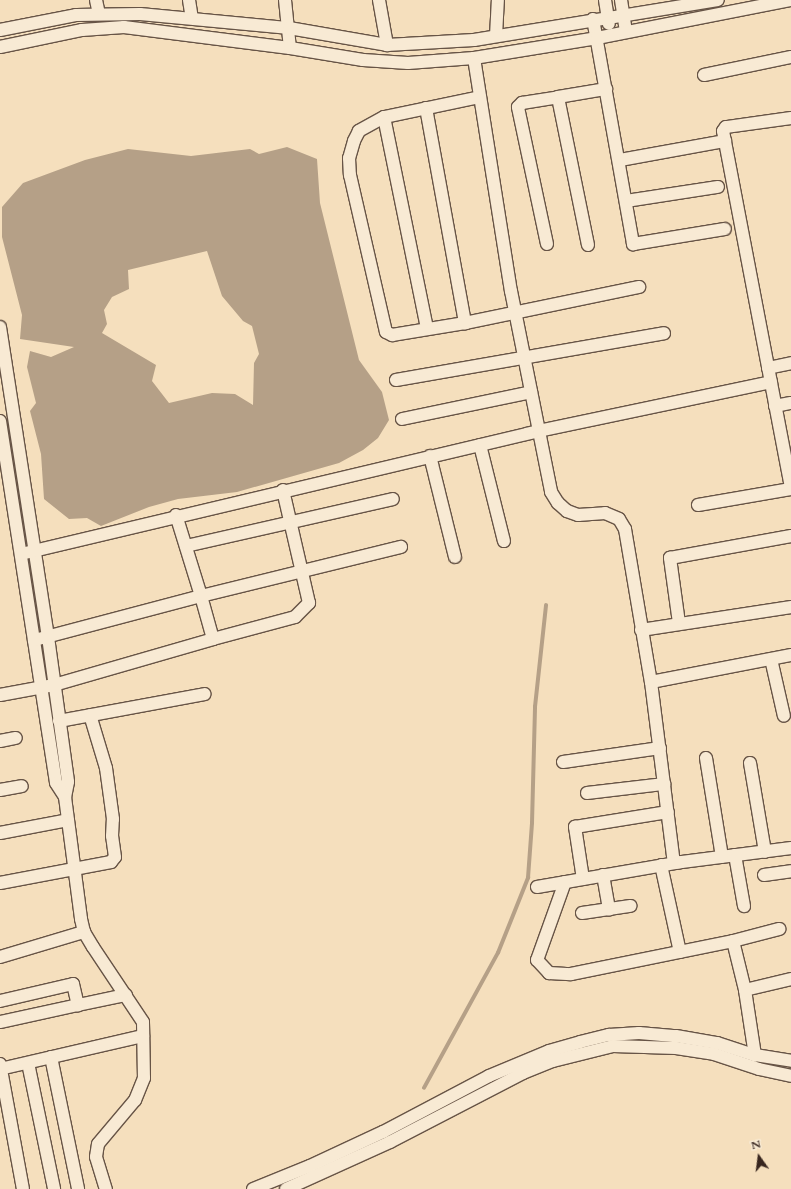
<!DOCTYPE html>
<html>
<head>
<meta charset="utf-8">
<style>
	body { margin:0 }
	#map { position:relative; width:791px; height:1189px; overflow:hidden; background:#f5dfbd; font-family:Cardo,serif }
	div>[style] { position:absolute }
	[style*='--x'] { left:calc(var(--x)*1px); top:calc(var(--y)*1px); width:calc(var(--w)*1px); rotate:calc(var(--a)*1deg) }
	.water>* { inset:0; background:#b5a087 }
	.stream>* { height:3.5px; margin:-1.75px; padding:0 1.75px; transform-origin:1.75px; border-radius:1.75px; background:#b5a087 }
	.roads { filter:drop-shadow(1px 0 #675446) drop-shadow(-1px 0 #675446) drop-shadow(0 1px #675446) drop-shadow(0 -1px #675446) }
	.minor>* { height:12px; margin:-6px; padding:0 6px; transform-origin:6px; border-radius:6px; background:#f8ead4 }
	span { translate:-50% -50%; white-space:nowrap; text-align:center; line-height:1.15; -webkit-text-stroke:4px #f8ead4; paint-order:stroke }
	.north { position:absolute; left:739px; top:1137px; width:40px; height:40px; -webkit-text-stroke:3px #f8ead4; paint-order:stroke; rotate:346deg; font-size:11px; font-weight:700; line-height:16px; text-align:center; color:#38261f }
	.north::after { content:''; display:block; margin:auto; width:14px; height:18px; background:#38261f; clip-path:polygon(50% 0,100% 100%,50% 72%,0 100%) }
</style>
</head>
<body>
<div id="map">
	<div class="water">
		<div style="clip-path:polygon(evenodd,287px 147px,317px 159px,320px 203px,359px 360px,382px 392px,389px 420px,378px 438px,363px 450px,339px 463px,237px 492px,178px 499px,149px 507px,101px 526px,87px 518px,69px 519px,44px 499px,41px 454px,30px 411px,36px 403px,27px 367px,30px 351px,51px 357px,74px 347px,20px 339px,22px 315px,2px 237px,2px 207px,23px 183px,85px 160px,128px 149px,191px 156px,250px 149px,259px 154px,287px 147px,207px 251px,222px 296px,243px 321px,252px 326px,259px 354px,254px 363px,253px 405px,235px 394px,212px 393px,169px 403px,152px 381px,156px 365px,102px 333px,107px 324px,104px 310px,112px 297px,129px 289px,128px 270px,207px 251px)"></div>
	</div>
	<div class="stream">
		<div style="--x:424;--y:1088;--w:154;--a:-61.3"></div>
		<div style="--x:498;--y:953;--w:81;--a:-68.2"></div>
		<div style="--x:528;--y:878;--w:55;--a:-85.8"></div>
		<div style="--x:532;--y:823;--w:116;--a:-88.5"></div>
		<div style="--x:535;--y:707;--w:102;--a:-83.8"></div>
	</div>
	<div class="roads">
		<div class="minor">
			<div style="--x:96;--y:0;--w:14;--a:78"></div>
			<div style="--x:189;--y:0;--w:18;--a:81"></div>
			<div style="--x:285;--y:0;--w:48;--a:84.1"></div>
			<div style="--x:379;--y:0;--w:46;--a:79.9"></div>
			<div style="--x:605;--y:0;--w:24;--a:81"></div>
			<div style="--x:621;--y:0;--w:32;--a:81"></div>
			<div style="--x:593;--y:19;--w:229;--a:79.9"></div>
			<div style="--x:633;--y:244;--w:93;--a:-9.3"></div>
			<div style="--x:0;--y:30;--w:77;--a:-11.2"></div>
			<div style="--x:76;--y:15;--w:64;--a:-0.9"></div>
			<div style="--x:140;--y:14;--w:150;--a:5.4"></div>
			<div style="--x:289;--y:28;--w:99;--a:9.8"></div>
			<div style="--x:387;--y:45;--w:87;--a:-3.3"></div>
			<div style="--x:474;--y:40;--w:247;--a:-9.3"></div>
			<div style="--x:496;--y:36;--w:36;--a:-87"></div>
			<div style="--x:0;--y:47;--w:84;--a:-11.7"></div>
			<div style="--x:82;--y:30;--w:42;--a:-4.1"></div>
			<div style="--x:124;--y:27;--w:167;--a:7.2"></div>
			<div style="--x:290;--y:48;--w:74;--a:9.3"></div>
			<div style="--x:363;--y:60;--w:45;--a:3.8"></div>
			<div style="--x:408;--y:63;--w:66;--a:-4.3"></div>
			<div style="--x:474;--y:58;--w:125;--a:-9.2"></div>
			<div style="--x:597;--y:38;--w:198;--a:-11.1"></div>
			<div style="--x:474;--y:58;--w:236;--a:81"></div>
			<div style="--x:511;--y:291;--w:205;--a:78.7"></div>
			<div style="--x:551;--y:492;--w:13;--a:58"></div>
			<div style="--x:558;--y:503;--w:12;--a:42"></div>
			<div style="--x:567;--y:511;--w:12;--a:20"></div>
			<div style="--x:578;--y:515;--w:27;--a:-4"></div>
			<div style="--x:605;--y:513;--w:15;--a:23"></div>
			<div style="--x:619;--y:519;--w:12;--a:59"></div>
			<div style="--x:625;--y:529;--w:155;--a:80.4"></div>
			<div style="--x:651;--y:682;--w:182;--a:82.8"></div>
			<div style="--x:674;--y:863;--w:118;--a:-7.3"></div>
			<div style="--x:704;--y:75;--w:89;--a:-11.7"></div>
			<div style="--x:480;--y:97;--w:98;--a:168.2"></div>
			<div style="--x:384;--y:117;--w:29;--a:151"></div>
			<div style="--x:359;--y:131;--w:11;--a:117"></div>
			<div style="--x:354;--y:141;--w:18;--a:106"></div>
			<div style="--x:349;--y:158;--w:17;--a:87"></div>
			<div style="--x:350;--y:175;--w:161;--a:77.1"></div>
			<div style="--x:386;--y:332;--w:7;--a:27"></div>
			<div style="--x:392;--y:335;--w:74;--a:-9.3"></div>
			<div style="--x:465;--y:323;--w:178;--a:-11.7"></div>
			<div style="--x:426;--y:108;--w:219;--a:79.7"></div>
			<div style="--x:384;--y:117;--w:216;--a:78.5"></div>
			<div style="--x:791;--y:118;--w:66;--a:172.1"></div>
			<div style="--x:726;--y:127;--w:5;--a:127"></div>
			<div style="--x:723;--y:131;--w:363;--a:79.2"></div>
			<div style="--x:620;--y:160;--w:107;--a:-10.3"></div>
			<div style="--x:626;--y:201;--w:93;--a:-8.7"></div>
			<div style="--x:547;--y:244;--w:140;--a:-102"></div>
			<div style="--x:518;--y:107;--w:6;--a:-45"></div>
			<div style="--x:522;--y:103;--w:36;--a:-9"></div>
			<div style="--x:588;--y:245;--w:151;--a:-101.5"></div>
			<div style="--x:558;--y:97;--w:49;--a:-9.5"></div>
			<div style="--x:0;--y:327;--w:314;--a:81.2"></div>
			<div style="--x:48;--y:637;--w:146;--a:82.1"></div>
			<div style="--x:68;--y:782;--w:15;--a:101"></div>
			<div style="--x:65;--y:797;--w:123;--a:82.5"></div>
			<div style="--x:81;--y:919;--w:13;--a:77"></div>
			<div style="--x:84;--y:932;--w:17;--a:59"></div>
			<div style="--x:93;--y:947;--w:90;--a:56.3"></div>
			<div style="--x:143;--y:1022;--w:56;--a:89"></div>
			<div style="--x:144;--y:1078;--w:24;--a:112"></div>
			<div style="--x:135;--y:1100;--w:57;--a:130.1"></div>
			<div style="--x:98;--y:1144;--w:13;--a:99"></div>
			<div style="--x:96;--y:1157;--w:34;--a:73"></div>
			<div style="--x:768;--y:368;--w:24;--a:-12"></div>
			<div style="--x:396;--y:380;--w:272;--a:-9.9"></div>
			<div style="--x:775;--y:406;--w:16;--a:-11"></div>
			<div style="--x:402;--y:419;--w:132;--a:-11.8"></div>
			<div style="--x:0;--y:421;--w:366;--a:81.2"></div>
			<div style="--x:56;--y:783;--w:17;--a:57"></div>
			<div style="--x:480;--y:445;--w:99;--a:76"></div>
			<div style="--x:430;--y:456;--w:104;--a:76.1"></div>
			<div style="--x:698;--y:505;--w:94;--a:-9.8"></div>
			<div style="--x:176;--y:515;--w:85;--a:72.8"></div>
			<div style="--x:201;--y:596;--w:206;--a:-13.8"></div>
			<div style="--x:186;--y:546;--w:212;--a:-12.8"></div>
			<div style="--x:21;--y:554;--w:532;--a:-13.36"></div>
			<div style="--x:539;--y:431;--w:237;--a:-11.9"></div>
			<div style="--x:679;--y:623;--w:66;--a:-97.9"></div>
			<div style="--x:670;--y:558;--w:123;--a:-10.3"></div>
			<div style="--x:641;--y:630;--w:152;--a:-8.7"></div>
			<div style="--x:213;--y:639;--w:85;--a:-15"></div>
			<div style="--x:295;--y:617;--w:20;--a:-45"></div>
			<div style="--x:309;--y:603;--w:116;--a:-103"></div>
			<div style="--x:771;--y:659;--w:58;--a:77.2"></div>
			<div style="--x:651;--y:682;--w:143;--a:-10.9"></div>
			<div style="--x:0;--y:695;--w:55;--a:-10.5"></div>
			<div style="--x:54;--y:685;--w:166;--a:-16.1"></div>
			<div style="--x:213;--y:639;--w:45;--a:-105.6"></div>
			<div style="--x:201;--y:596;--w:173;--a:165.2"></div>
			<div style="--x:59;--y:721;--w:148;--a:-10.5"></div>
			<div style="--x:0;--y:741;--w:16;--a:-11"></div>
			<div style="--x:706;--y:758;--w:100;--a:80.8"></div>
			<div style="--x:563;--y:762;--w:98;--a:-8.2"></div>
			<div style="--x:750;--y:763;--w:90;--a:80.4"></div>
			<div style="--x:0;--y:790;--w:22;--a:-10"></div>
			<div style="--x:587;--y:793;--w:78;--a:-6.7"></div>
			<div style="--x:0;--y:833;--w:69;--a:-10.8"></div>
			<div style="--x:735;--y:855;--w:52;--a:80"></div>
			<div style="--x:661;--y:865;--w:89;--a:77.7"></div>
			<div style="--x:603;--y:875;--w:35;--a:80"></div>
			<div style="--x:764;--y:875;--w:27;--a:-8"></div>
			<div style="--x:583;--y:879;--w:53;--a:-98.7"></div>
			<div style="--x:575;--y:827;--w:94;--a:-9.2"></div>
			<div style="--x:565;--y:882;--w:83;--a:109.7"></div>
			<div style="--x:537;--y:960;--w:18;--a:47"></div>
			<div style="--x:549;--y:973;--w:22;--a:3"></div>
			<div style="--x:571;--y:974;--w:165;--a:-11.5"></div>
			<div style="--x:733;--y:941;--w:50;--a:76.2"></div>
			<div style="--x:745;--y:990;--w:66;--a:81.3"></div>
			<div style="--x:0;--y:883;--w:113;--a:-10.7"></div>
			<div style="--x:111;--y:862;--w:6;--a:-51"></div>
			<div style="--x:115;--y:857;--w:21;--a:-98"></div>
			<div style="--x:112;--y:836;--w:17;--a:-87"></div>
			<div style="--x:113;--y:819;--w:51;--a:-97.8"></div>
			<div style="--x:106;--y:768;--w:55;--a:-106.8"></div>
			<div style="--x:537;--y:887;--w:146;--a:-9.8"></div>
			<div style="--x:582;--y:913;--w:49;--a:-8.3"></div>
			<div style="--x:733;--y:941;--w:48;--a:-14.6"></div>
			<div style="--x:0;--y:957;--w:88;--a:-16.6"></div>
			<div style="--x:745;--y:990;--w:47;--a:-13.4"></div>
			<div style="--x:0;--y:1001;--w:75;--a:-13.1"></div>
			<div style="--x:73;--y:984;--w:22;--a:77"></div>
			<div style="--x:78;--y:1005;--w:80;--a:167.7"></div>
			<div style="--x:78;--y:1005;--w:49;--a:-11.8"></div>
			<div style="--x:51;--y:1057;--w:135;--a:78.4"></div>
			<div style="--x:28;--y:1063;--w:129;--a:78.3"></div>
			<div style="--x:0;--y:1064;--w:127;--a:79.6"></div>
			<div style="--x:0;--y:1069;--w:147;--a:-13"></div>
			<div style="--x:253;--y:1189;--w:61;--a:-22"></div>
			<div style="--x:310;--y:1166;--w:81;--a:-25"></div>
			<div style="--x:383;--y:1132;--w:120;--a:-27.8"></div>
			<div style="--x:489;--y:1076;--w:65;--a:-22.6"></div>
			<div style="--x:549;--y:1051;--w:32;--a:-16"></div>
			<div style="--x:580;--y:1042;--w:30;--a:-14"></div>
			<div style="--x:609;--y:1035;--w:30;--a:-4"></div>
			<div style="--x:639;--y:1033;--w:37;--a:5"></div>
			<div style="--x:676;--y:1036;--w:42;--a:9.7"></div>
			<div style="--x:717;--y:1043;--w:40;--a:18"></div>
			<div style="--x:755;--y:1055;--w:36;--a:9"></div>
			<div style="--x:286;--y:1189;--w:114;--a:-24.3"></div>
			<div style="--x:390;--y:1142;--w:150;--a:-27.4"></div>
			<div style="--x:523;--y:1073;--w:32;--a:-22"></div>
			<div style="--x:553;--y:1061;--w:62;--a:-14"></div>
			<div style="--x:613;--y:1046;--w:63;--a:1.8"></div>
			<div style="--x:676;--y:1048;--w:38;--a:9"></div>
			<div style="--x:714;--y:1054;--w:47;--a:18.4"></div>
			<div style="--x:759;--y:1069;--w:33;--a:12"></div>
		</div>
	</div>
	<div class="north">N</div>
</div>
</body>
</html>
